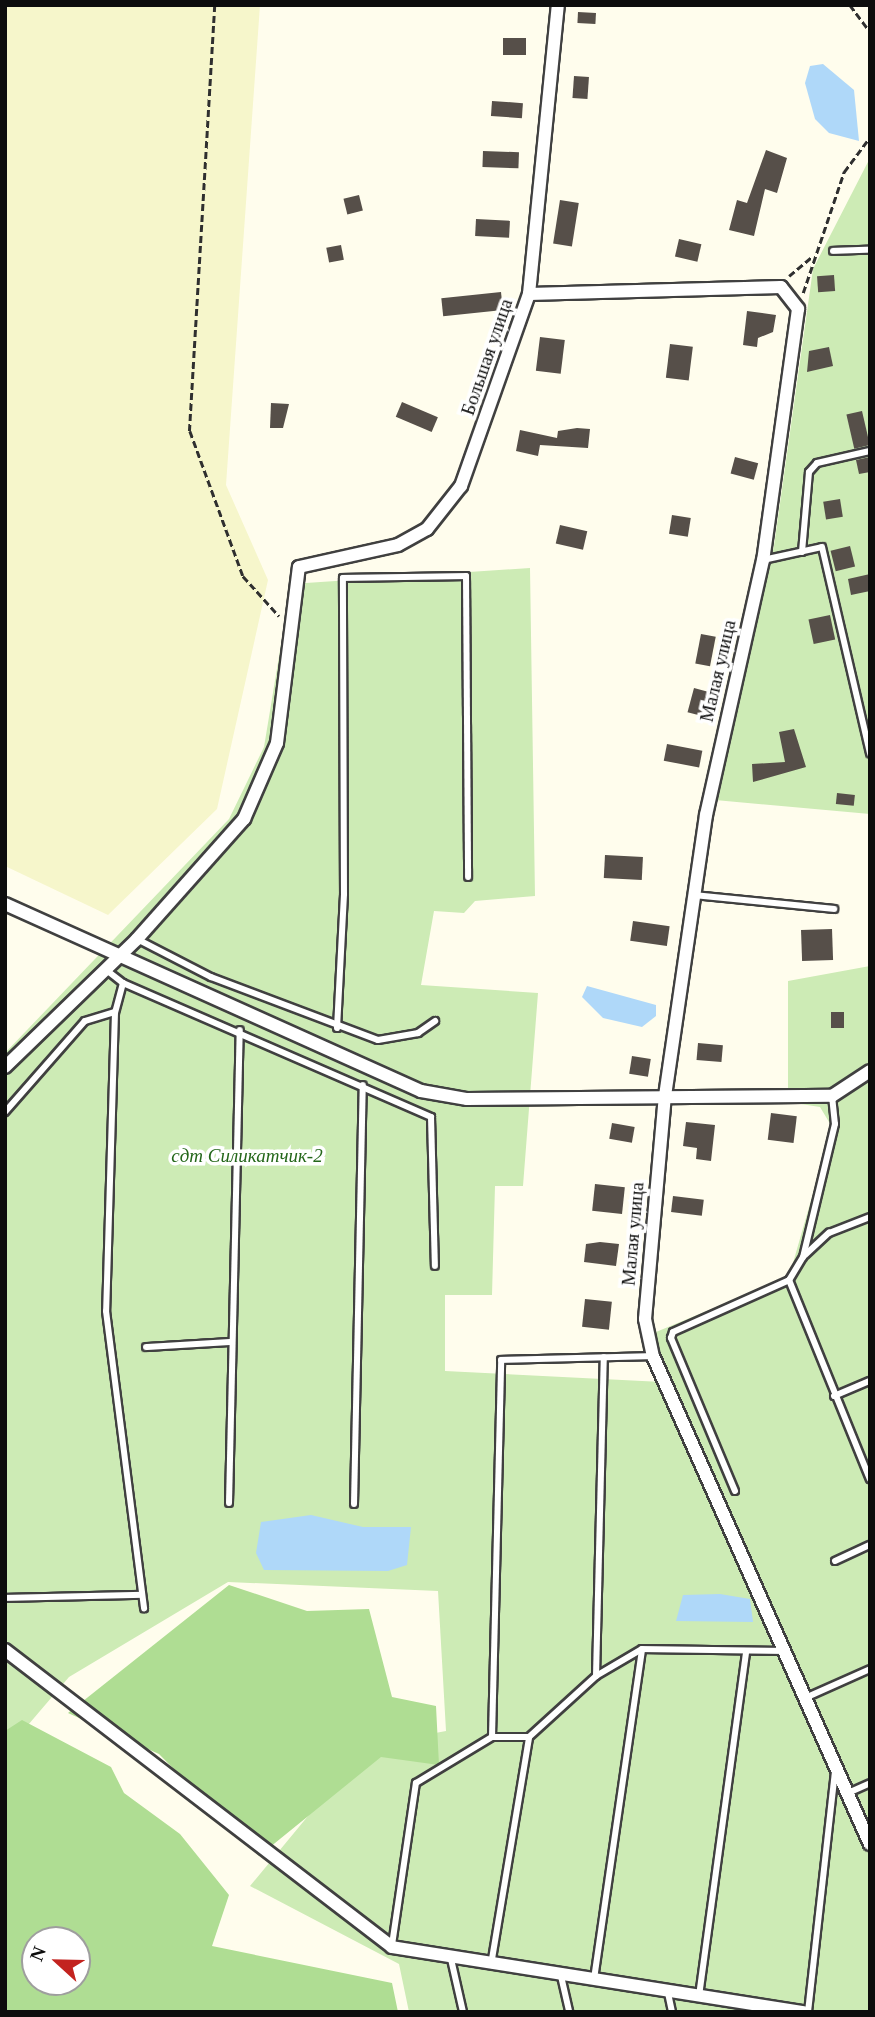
<!DOCTYPE html>
<html>
<head>
<meta charset="utf-8">
<style>
	body { margin:0 }
	#map { position:relative; width:875px; height:2017px; overflow:hidden; background:#fffded; font-family:Georgia,serif }
	div>[style] { position:absolute }
	[style*='--x'] { left:calc(var(--x)*1px); top:calc(var(--y)*1px); width:calc(var(--w)*1px); rotate:calc(var(--a)*1deg) }
	.farmland>* { inset:0; background:#f6f6cb }
	.green>* { inset:0; background:#cdebb5 }
	.forest>* { inset:0; background:#afdd93 }
	.water>* { inset:0; background:#afd8f9 }
	.building>* { inset:0; background:#564f49; transform-origin:0 0 }
	.path>* { height:2.5px; margin-top:-1.25px; transform-origin:0; background:repeating-linear-gradient(90deg,#2f2f2f 0 7px,transparent 0 10.5px) }
	.roads { filter:drop-shadow(2px 0 #404040) drop-shadow(-2px 0 #404040) drop-shadow(0 2px #404040) drop-shadow(0 -2px #404040) }
	.lane>* { height:6px; margin:-3px; padding:0 3px; transform-origin:3px; border-radius:3px; background:#fff }
	.street>* { height:12px; margin:-6px; padding:0 6px; transform-origin:6px; border-radius:6px; background:#fff }
	span { translate:-50% -50%; white-space:nowrap; text-align:center; line-height:1.15; -webkit-text-stroke:7px #fff; paint-order:stroke }
	.street-label { font-size:19px; color:#0d0d0d }
	.park-label { font-size:19px; color:#24671a; font-style:italic }
	.frame { position:absolute; inset:0; border:7px solid #0d0d0d; pointer-events:none }
	.north { position:absolute; left:21px; top:1926px; width:70px; height:70px; box-sizing:border-box; background:#fff; border:2px solid #9e9e9e; border-radius:50%; rotate:292deg; font-size:19px; font-weight:700; line-height:28px; text-align:center; color:#0d0d0d }
	.north::after { content:''; display:block; margin:auto; width:24px; height:32px; background:#c3231f; clip-path:polygon(50% 0,100% 100%,50% 72%,0 100%) }
</style>
</head>
<body>
<div id="map">
	<div class="farmland">
		<div style="clip-path:polygon(5px 5px,260px 5px,226px 485px,268px 580px,217px 809px,108px 915px,5px 866px)"></div>
	</div>
	<div class="green">
		<div style="clip-path:polygon(870px 158px,870px 814px,715px 800px,774px 546px,813px 269px)"></div>
		<div style="clip-path:polygon(530px 568px,535px 896px,475px 901px,464px 913px,434px 911px,421px 985px,538px 993px,523px 1186px,495px 1186px,492px 1295px,445px 1295px,445px 1371px,662px 1382px,656px 1332px,789px 1277px,832px 1127px,820px 1107px,788px 1102px,788px 981px,870px 966px,870px 2012px,409px 2012px,399px 1964px,250px 1886px,366px 1746px,446px 1731px,438px 1591px,228px 1582px,69px 1677px,5px 1752px,5px 1053px,229px 819px,264px 747px,291px 584px)"></div>
	</div>
	<div class="forest">
		<div style="clip-path:polygon(229px 1585px,307px 1611px,369px 1609px,392px 1697px,436px 1706px,439px 1765px,381px 1757px,259px 1856px,159px 1754px,68px 1713px)"></div>
		<div style="clip-path:polygon(evenodd,22px 1720px,111px 1767px,124px 1793px,180px 1834px,229px 1895px,212px 1946px,392px 1983px,398px 2012px,5px 2012px,5px 1731px,22px 1720px,35px 1940px,77px 1940px,77px 1982px,35px 1982px,35px 1940px)"></div>
	</div>
	<div class="water">
		<div style="clip-path:polygon(823px 64px,854px 90px,859px 141px,829px 133px,815px 119px,805px 83px,810px 66px)"></div>
		<div style="clip-path:polygon(587px 986px,656px 1005px,656px 1016px,642px 1027px,603px 1018px,582px 997px)"></div>
		<div style="clip-path:polygon(311px 1515px,363px 1527px,411px 1527px,407px 1565px,388px 1571px,264px 1570px,256px 1553px,261px 1522px)"></div>
		<div style="clip-path:polygon(720px 1594px,750px 1599px,753px 1622px,676px 1621px,683px 1595px)"></div>
	</div>
	<div class="building">
		<div style="left:578px;top:12px;width:18px;height:11px;rotate:3deg"></div>
		<div style="left:503px;top:38px;width:23px;height:17px"></div>
		<div style="left:574px;top:76px;width:15px;height:22px;rotate:4deg"></div>
		<div style="left:492px;top:101px;width:31px;height:15px;rotate:4deg"></div>
		<div style="clip-path:polygon(766px 150px,787px 158px,777px 193px,765px 189px,754px 236px,729px 230px,737px 200px,747px 203px)"></div>
		<div style="left:483px;top:151px;width:36px;height:16px;rotate:2deg"></div>
		<div style="left:359px;top:195px;width:16px;height:16px;rotate:76deg"></div>
		<div style="left:560px;top:200px;width:19px;height:44px;rotate:9deg"></div>
		<div style="left:476px;top:219px;width:34px;height:17px;rotate:3deg"></div>
		<div style="left:679px;top:239px;width:23px;height:18px;rotate:13deg"></div>
		<div style="left:341px;top:245px;width:15px;height:15px;rotate:79deg"></div>
		<div style="left:834px;top:275px;width:16px;height:17px;rotate:86deg"></div>
		<div style="left:501px;top:292px;width:18px;height:60px;rotate:84deg"></div>
		<div style="clip-path:polygon(747px 311px,776px 315px,773px 332px,758px 338px,757px 347px,743px 345px)"></div>
		<div style="left:540px;top:337px;width:25px;height:34px;rotate:7deg"></div>
		<div style="left:670px;top:344px;width:23px;height:34px;rotate:7deg"></div>
		<div style="clip-path:polygon(829px 347px,833px 366px,807px 372px,809px 351px)"></div>
		<div style="left:402px;top:402px;width:39px;height:16px;rotate:23deg"></div>
		<div style="clip-path:polygon(271px 403px,289px 404px,283px 428px,270px 428px)"></div>
		<div style="left:862px;top:411px;width:35px;height:16px;rotate:77deg"></div>
		<div style="clip-path:polygon(577px 428px,590px 429px,588px 448px,540px 445px,538px 456px,516px 451px,520px 430px,557px 438px,558px 431px)"></div>
		<div style="left:735px;top:457px;width:24px;height:17px;rotate:15deg"></div>
		<div style="clip-path:polygon(870px 457px,870px 472px,859px 474px,856px 460px)"></div>
		<div style="left:840px;top:499px;width:18px;height:17px;rotate:81deg"></div>
		<div style="left:672px;top:515px;width:19px;height:19px;rotate:9deg"></div>
		<div style="left:560px;top:525px;width:28px;height:19px;rotate:13deg"></div>
		<div style="left:850px;top:546px;width:21px;height:20px;rotate:76deg"></div>
		<div style="clip-path:polygon(870px 574px,870px 591px,851px 595px,848px 579px)"></div>
		<div style="left:830px;top:615px;width:25px;height:22px;rotate:78deg"></div>
		<div style="left:701px;top:634px;width:15px;height:30px;rotate:11deg"></div>
		<div style="left:694px;top:688px;width:23px;height:25px;rotate:15deg"></div>
		<div style="clip-path:polygon(794px 729px,806px 767px,753px 782px,752px 764px,785px 762px,779px 732px)"></div>
		<div style="left:667px;top:744px;width:36px;height:17px;rotate:11deg"></div>
		<div style="left:837px;top:793px;width:18px;height:11px;rotate:6deg"></div>
		<div style="left:605px;top:855px;width:38px;height:23px;rotate:3deg"></div>
		<div style="left:633px;top:921px;width:37px;height:20px;rotate:8deg"></div>
		<div style="left:832px;top:929px;width:31px;height:31px;rotate:88deg"></div>
		<div style="left:831px;top:1012px;width:13px;height:16px"></div>
		<div style="left:698px;top:1043px;width:25px;height:17px;rotate:5deg"></div>
		<div style="left:632px;top:1056px;width:19px;height:18px;rotate:9deg"></div>
		<div style="left:771px;top:1113px;width:26px;height:27px;rotate:7deg"></div>
		<div style="clip-path:polygon(686px 1122px,715px 1125px,711px 1161px,696px 1159px,697px 1148px,683px 1146px)"></div>
		<div style="left:612px;top:1123px;width:23px;height:16px;rotate:10deg"></div>
		<div style="left:595px;top:1184px;width:30px;height:27px;rotate:6deg"></div>
		<div style="left:673px;top:1196px;width:31px;height:16px;rotate:7deg"></div>
		<div style="clip-path:polygon(600px 1242px,619px 1244px,616px 1266px,584px 1262px,586px 1244px)"></div>
		<div style="left:585px;top:1299px;width:27px;height:28px;rotate:6deg"></div>
	</div>
	<div class="path">
		<div style="--x:215;--y:5;--w:427;--a:93.4"></div>
		<div style="--x:190;--y:431;--w:154;--a:69.9"></div>
		<div style="--x:243;--y:576;--w:54;--a:48"></div>
		<div style="--x:850;--y:5;--w:34;--a:53"></div>
		<div style="--x:789;--y:276;--w:31;--a:-40"></div>
		<div style="--x:803;--y:293;--w:128;--a:-71.3"></div>
		<div style="--x:844;--y:172;--w:44;--a:-53.4"></div>
	</div>
	<div class="roads">
		<div class="lane">
			<div style="--x:833;--y:251;--w:37;--a:-2"></div>
			<div style="--x:802;--y:552;--w:80;--a:-85"></div>
			<div style="--x:809;--y:472;--w:12;--a:-48"></div>
			<div style="--x:817;--y:463;--w:54;--a:-12.8"></div>
			<div style="--x:763;--y:560;--w:60;--a:-12.4"></div>
			<div style="--x:822;--y:547;--w:212;--a:76.9"></div>
			<div style="--x:694;--y:895;--w:141;--a:5.7"></div>
			<div style="--x:137;--y:939;--w:83;--a:27.2"></div>
			<div style="--x:211;--y:977;--w:178;--a:20.7"></div>
			<div style="--x:378;--y:1040;--w:41;--a:-9.9"></div>
			<div style="--x:418;--y:1033;--w:21;--a:-35"></div>
			<div style="--x:105;--y:969;--w:23;--a:38"></div>
			<div style="--x:123;--y:983;--w:336;--a:23.5"></div>
			<div style="--x:431;--y:1117;--w:149;--a:88.5"></div>
			<div style="--x:123;--y:983;--w:30;--a:105"></div>
			<div style="--x:115;--y:1012;--w:299;--a:91.7"></div>
			<div style="--x:106;--y:1311;--w:300;--a:82.7"></div>
			<div style="--x:337;--y:1028;--w:134;--a:-87"></div>
			<div style="--x:344;--y:894;--w:316;--a:-90.2"></div>
			<div style="--x:343;--y:578;--w:123;--a:-0.9"></div>
			<div style="--x:466;--y:576;--w:301;--a:89.6"></div>
			<div style="--x:832;--y:1096;--w:28;--a:84"></div>
			<div style="--x:835;--y:1124;--w:137;--a:103.5"></div>
			<div style="--x:803;--y:1257;--w:27;--a:121"></div>
			<div style="--x:789;--y:1280;--w:215;--a:67.9"></div>
			<div style="--x:5;--y:1112;--w:121;--a:-48.7"></div>
			<div style="--x:85;--y:1021;--w:31;--a:-17"></div>
			<div style="--x:805;--y:1255;--w:33;--a:-43"></div>
			<div style="--x:829;--y:1233;--w:44;--a:-21.3"></div>
			<div style="--x:146;--y:1347;--w:85;--a:-3.4"></div>
			<div style="--x:834;--y:1396;--w:39;--a:-23"></div>
			<div style="--x:735;--y:1491;--w:166;--a:-112.7"></div>
			<div style="--x:671;--y:1338;--w:6;--a:-72"></div>
			<div style="--x:673;--y:1332;--w:127;--a:-24.1"></div>
			<div style="--x:229;--y:1503;--w:473;--a:-88.7"></div>
			<div style="--x:354;--y:1504;--w:419;--a:-88.8"></div>
			<div style="--x:835;--y:1561;--w:38;--a:-25"></div>
			<div style="--x:5;--y:1598;--w:136;--a:-1.3"></div>
			<div style="--x:596;--y:1676;--w:319;--a:-88.6"></div>
			<div style="--x:805;--y:1698;--w:71;--a:-24"></div>
			<div style="--x:492;--y:1737;--w:377;--a:-88.6"></div>
			<div style="--x:501;--y:1360;--w:152;--a:-1.5"></div>
			<div style="--x:848;--y:1793;--w:24;--a:-24"></div>
			<div style="--x:392;--y:1945;--w:164;--a:-81.6"></div>
			<div style="--x:416;--y:1783;--w:89;--a:-31.2"></div>
			<div style="--x:492;--y:1737;--w:37;--a:0"></div>
			<div style="--x:451;--y:1959;--w:54;--a:77.2"></div>
			<div style="--x:491;--y:1965;--w:231;--a:-80.5"></div>
			<div style="--x:529;--y:1737;--w:91;--a:-42.3"></div>
			<div style="--x:596;--y:1676;--w:53;--a:-30.4"></div>
			<div style="--x:642;--y:1649;--w:141;--a:0.8"></div>
			<div style="--x:561;--y:1976;--w:37;--a:77"></div>
			<div style="--x:594;--y:1979;--w:333;--a:-81.7"></div>
			<div style="--x:668;--y:1993;--w:19;--a:78"></div>
			<div style="--x:699;--y:1996;--w:348;--a:-82.2"></div>
			<div style="--x:808;--y:2012;--w:244;--a:-83.6"></div>
		</div>
		<div class="street">
			<div style="--x:529;--y:294;--w:252;--a:-1.6"></div>
			<div style="--x:781;--y:287;--w:28;--a:52"></div>
			<div style="--x:798;--y:309;--w:253;--a:97.9"></div>
			<div style="--x:763;--y:560;--w:261;--a:102.6"></div>
			<div style="--x:706;--y:815;--w:283;--a:98.3"></div>
			<div style="--x:665;--y:1095;--w:225;--a:95.1"></div>
			<div style="--x:645;--y:1319;--w:38;--a:78"></div>
			<div style="--x:653;--y:1356;--w:534;--a:66.03"></div>
			<div style="--x:5;--y:904;--w:456;--a:24.2"></div>
			<div style="--x:421;--y:1091;--w:47;--a:9.9"></div>
			<div style="--x:467;--y:1099;--w:365;--a:-0.5"></div>
			<div style="--x:832;--y:1096;--w:45;--a:-33.3"></div>
			<div style="--x:5;--y:1067;--w:184;--a:-44.1"></div>
			<div style="--x:137;--y:939;--w:161;--a:-48.3"></div>
			<div style="--x:244;--y:819;--w:83;--a:-66.5"></div>
			<div style="--x:277;--y:743;--w:177;--a:-82.9"></div>
			<div style="--x:299;--y:567;--w:101;--a:-12.5"></div>
			<div style="--x:398;--y:545;--w:33;--a:-29"></div>
			<div style="--x:427;--y:529;--w:55;--a:-51.7"></div>
			<div style="--x:461;--y:486;--w:204;--a:-70.5"></div>
			<div style="--x:529;--y:294;--w:290;--a:-84.3"></div>
			<div style="--x:5;--y:1650;--w:488;--a:37.5"></div>
			<div style="--x:392;--y:1947;--w:417;--a:9"></div>
		</div>
	</div>
	<div class="street-label">
		<span style="left:487px;top:357px;rotate:-71deg">Большая улица</span>
		<span style="left:718px;top:671px;rotate:-77deg">Малая улица</span>
		<span style="left:633px;top:1234px;rotate:-85deg">Малая улица</span>
	</div>
	<div class="park-label">
		<span style="left:247px;top:1156px">сдт Силикатчик-2</span>
	</div>
	<div class="frame"></div>
	<div class="north">N</div>
</div>
</body>
</html>
